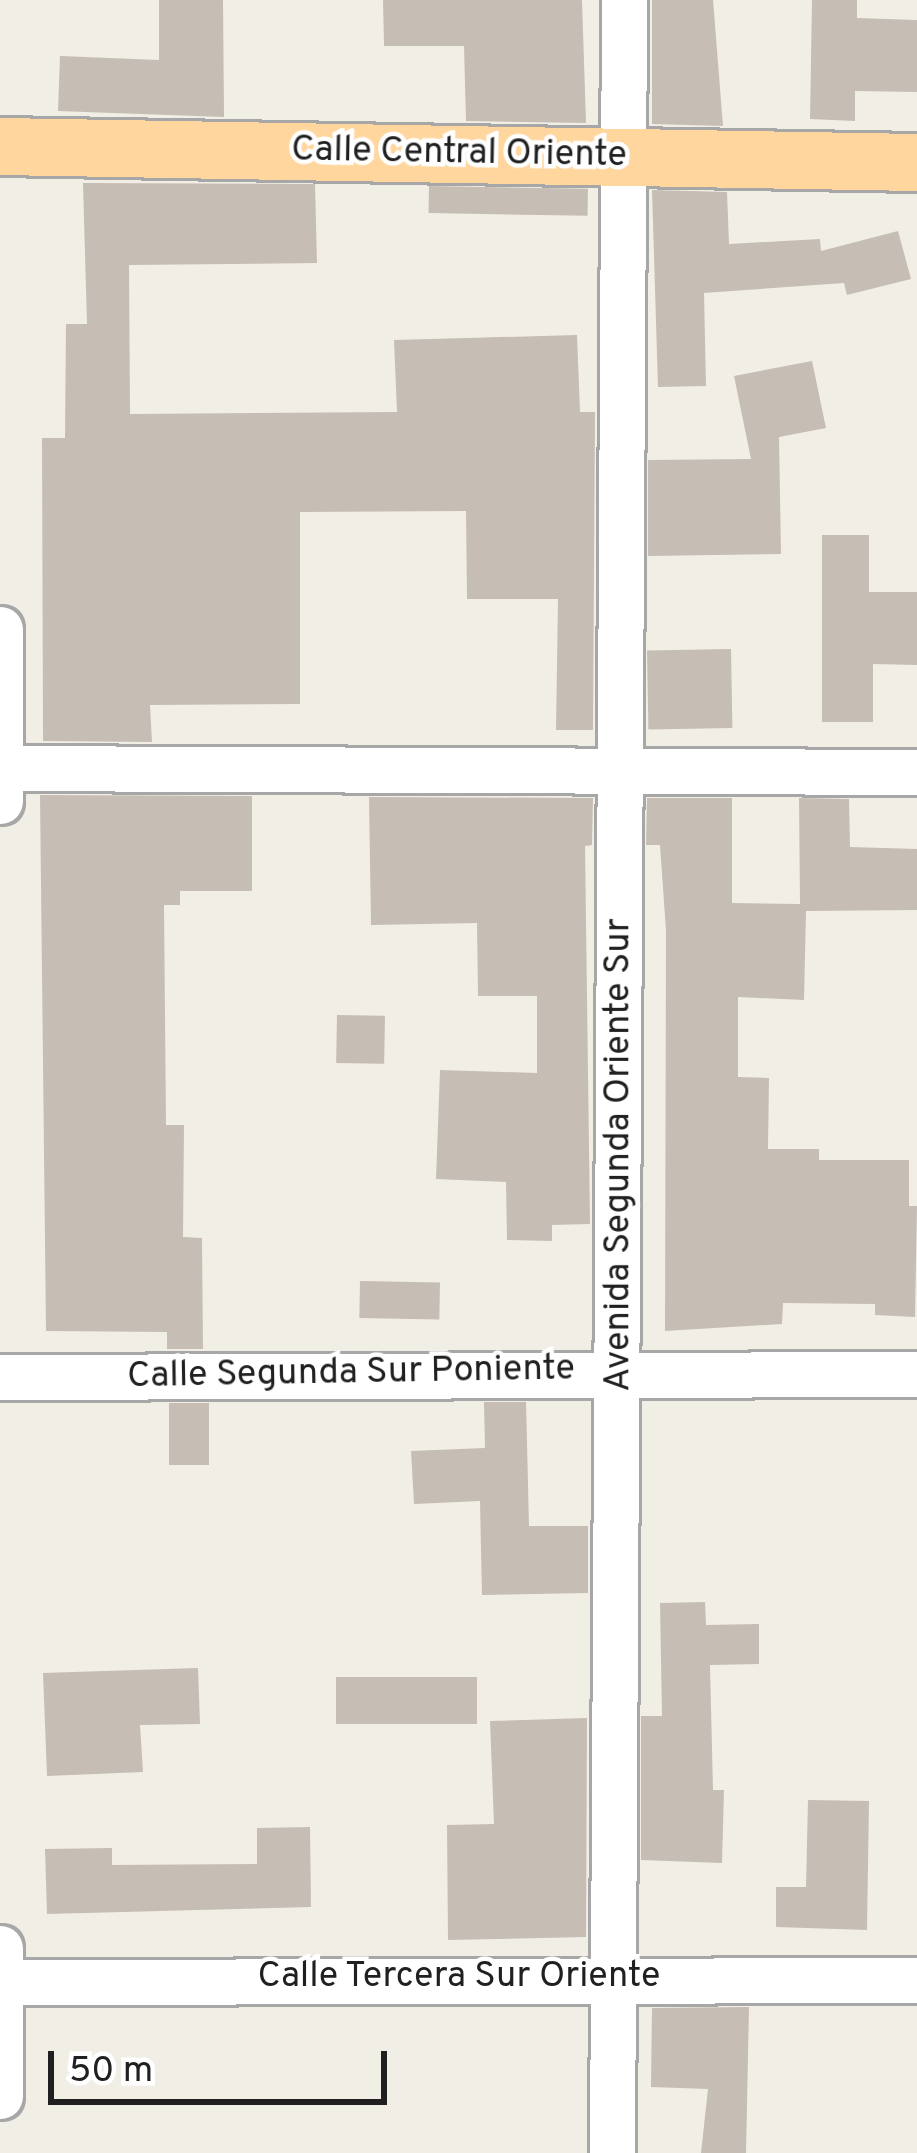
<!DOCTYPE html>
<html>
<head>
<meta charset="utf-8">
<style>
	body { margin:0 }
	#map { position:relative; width:917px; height:2153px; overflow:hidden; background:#f1eee6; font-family:Overpass,sans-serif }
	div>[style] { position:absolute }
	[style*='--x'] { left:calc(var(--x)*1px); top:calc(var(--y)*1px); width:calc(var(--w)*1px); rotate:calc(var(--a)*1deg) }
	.building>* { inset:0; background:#c6bdb5; transform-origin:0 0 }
	.roads { filter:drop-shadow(3px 0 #a7a7a7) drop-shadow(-3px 0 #a7a7a7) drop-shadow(0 3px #a7a7a7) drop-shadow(0 -3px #a7a7a7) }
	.minor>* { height:45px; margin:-22.5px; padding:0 22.5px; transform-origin:22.5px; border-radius:22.5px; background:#fff }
	.major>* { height:57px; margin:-28.5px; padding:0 28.5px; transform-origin:28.5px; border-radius:28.5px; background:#ffd69e }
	span { translate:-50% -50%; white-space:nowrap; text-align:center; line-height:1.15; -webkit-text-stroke:9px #fff; paint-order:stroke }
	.street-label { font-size:36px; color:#202020 }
	.scale { position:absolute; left:48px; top:2051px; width:339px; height:54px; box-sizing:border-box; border:6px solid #202020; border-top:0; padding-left:15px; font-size:36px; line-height:42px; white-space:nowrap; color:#202020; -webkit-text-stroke:9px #fff; paint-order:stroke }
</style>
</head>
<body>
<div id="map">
	<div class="building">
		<div style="clip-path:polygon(159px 0,223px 0,224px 117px,58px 111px,60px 56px,159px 60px)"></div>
		<div style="clip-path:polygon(383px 0,582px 0,586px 123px,466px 121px,464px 46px,384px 46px)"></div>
		<div style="clip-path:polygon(652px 0,713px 0,723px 126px,652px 124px)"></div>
		<div style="clip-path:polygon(812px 0,857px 0,857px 18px,917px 20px,917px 92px,855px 91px,855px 121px,810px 119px)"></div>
		<div style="clip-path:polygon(83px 183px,315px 184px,317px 263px,129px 265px,130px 414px,397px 412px,394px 340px,577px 335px,580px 412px,595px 412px,593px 730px,556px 730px,558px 599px,467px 599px,466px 511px,300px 512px,300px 704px,150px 705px,152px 742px,43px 741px,42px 438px,65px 438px,66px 324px,87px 324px)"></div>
		<div style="left:429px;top:186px;width:159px;height:27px;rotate:1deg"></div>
		<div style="clip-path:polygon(652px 190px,727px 192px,729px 244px,820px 239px,821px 251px,898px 231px,911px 279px,847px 295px,844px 283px,704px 293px,706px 386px,658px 387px)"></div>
		<div style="clip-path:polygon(812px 361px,826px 428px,779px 437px,781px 554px,648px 556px,648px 460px,751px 459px,734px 376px)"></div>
		<div style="clip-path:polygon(822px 535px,869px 535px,869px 592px,917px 592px,917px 665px,873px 664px,873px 722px,822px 722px)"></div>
		<div style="left:731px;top:649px;width:79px;height:84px;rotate:89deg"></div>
		<div style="clip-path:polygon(40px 795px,252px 796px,252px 891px,180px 891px,180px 905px,164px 905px,166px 1125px,184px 1125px,183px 1237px,202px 1238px,203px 1349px,167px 1349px,167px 1332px,46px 1331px)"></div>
		<div style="clip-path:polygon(369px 797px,593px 798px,592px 845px,585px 846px,590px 1224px,552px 1225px,552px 1241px,507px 1240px,506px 1182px,436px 1179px,440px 1070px,537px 1073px,537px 996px,478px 996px,477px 923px,371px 925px)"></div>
		<div style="clip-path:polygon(647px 798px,732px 798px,732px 903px,800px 904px,799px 798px,849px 799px,850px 847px,917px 849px,917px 910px,806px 911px,804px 1000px,738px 997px,738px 1077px,769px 1078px,768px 1149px,819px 1149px,819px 1160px,909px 1160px,909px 1206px,917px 1206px,915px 1317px,875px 1315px,875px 1304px,783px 1303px,782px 1324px,665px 1331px,666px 931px,660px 845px,646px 845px)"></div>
		<div style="left:337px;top:1015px;width:48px;height:48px;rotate:1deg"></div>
		<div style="left:360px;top:1281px;width:80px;height:37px;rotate:1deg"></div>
		<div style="clip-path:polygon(484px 1402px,526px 1402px,529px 1526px,588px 1526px,588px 1593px,482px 1595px,480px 1501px,414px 1504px,411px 1451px,485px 1448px)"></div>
		<div style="left:169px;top:1403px;width:40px;height:62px"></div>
		<div style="clip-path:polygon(705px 1602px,706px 1625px,759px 1624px,759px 1664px,710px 1665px,713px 1790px,724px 1790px,722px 1863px,641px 1860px,641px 1716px,662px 1716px,660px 1603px)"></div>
		<div style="clip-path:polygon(198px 1668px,200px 1724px,140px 1725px,143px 1772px,47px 1776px,43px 1673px)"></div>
		<div style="left:336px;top:1677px;width:141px;height:47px"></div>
		<div style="clip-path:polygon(587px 1718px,586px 1937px,448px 1940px,447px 1825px,494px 1824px,490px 1721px)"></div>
		<div style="clip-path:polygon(808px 1800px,869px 1801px,867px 1930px,776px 1927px,776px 1887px,806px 1887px)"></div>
		<div style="clip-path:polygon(310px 1827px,311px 1907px,47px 1914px,45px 1849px,112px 1848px,112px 1865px,257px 1864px,257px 1828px)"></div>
		<div style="clip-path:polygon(749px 2007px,746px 2153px,701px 2153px,708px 2089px,651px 2087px,652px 2008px)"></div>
	</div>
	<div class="roads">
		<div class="minor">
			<div style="--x:0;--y:629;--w:172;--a:90"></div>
			<div style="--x:0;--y:768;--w:917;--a:0.25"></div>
			<div style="--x:0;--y:1377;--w:917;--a:-0.19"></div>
			<div style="--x:0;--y:1948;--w:148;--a:90"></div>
			<div style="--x:0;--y:1982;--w:917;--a:-0.12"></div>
			<div style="--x:612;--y:2153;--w:2153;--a:-89.68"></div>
		</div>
		<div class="major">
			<div style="--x:0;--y:146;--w:917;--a:1"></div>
		</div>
	</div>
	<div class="street-label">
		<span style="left:459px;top:154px;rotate:1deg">Calle Central Oriente</span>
		<span style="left:620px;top:1155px;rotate:-90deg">Avenida Segunda Oriente Sur</span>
		<span style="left:351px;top:1374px;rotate:-1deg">Calle Segunda Sur Poniente</span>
		<span style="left:459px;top:1978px">Calle Tercera Sur Oriente</span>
	</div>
	<div class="scale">50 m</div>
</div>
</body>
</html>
